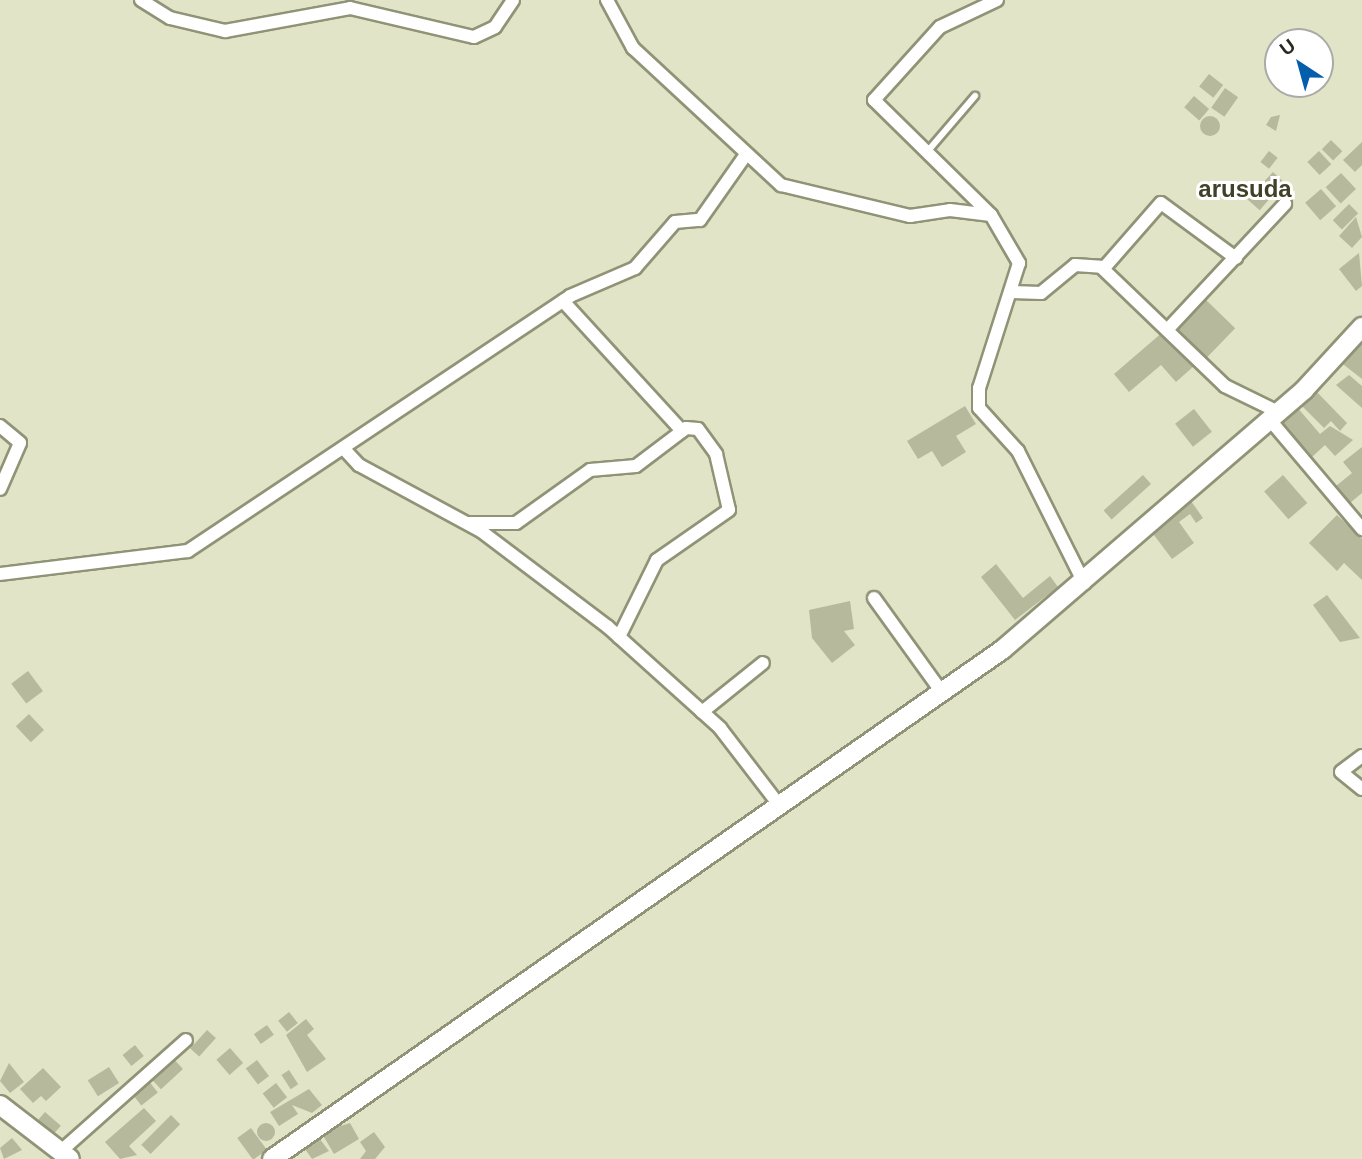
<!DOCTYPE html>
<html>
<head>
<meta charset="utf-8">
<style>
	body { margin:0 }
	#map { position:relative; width:1362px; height:1159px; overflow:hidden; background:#e2e4c7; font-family:Arial,sans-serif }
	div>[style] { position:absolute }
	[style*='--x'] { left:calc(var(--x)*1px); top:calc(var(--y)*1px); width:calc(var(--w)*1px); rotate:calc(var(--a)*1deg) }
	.building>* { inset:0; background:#b7b99c; transform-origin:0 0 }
	.round { border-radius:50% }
	.roads { filter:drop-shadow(2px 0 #919377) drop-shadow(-2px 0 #919377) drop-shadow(0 2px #919377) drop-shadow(0 -2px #919377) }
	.lane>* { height:6px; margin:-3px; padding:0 3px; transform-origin:3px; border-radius:3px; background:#fff }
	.street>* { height:12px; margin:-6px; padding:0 6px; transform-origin:6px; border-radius:6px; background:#fff }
	.secondary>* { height:18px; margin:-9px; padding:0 9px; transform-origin:9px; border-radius:9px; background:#fff }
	span { translate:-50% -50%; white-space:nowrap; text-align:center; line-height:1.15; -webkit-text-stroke:6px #fff; paint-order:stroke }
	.quarter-label { font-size:24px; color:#414129; font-weight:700 }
	.north { position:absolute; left:1264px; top:28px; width:70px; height:70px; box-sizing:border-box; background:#fff; border:2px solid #aaaaa6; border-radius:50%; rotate:324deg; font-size:19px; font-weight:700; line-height:28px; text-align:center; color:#2a2b20 }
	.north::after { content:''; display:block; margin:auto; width:24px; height:32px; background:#045eab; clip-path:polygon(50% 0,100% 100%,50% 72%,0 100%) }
</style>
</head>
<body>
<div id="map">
	<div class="building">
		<div style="left:1209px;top:74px;width:18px;height:16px;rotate:38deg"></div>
		<div style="left:1225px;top:88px;width:16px;height:24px;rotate:35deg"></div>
		<div style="left:1194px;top:96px;width:20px;height:15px;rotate:41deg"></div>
		<div style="clip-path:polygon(1280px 115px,1276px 131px,1266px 125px,1271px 117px)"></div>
		<div class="round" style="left:1200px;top:116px;width:20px;height:20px"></div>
		<div style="left:1331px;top:140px;width:16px;height:13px;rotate:45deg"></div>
		<div style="clip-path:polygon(1362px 142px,1362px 165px,1355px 172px,1343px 160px)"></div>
		<div style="left:1269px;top:151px;width:11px;height:14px;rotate:38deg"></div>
		<div style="left:1319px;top:151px;width:18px;height:16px;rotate:47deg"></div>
		<div style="left:1273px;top:172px;width:19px;height:17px;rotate:43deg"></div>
		<div style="left:1341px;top:173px;width:22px;height:21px;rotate:47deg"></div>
		<div style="left:1256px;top:187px;width:18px;height:15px;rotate:41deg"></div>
		<div style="left:1321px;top:189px;width:23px;height:21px;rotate:49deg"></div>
		<div style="left:1349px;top:204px;width:13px;height:23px;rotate:45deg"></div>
		<div style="clip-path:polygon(1356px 217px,1362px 237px,1352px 248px,1339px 236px)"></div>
		<div style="clip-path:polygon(1359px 253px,1362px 286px,1356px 291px,1339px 269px)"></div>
		<div style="left:1205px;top:299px;width:42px;height:45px;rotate:44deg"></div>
		<div style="clip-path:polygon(1164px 331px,1194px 366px,1176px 382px,1161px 365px,1129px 392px,1114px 374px)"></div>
		<div style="clip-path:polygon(1362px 333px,1362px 379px,1339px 361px)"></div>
		<div style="clip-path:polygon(1349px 375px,1362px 386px,1362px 408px,1336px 385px)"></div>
		<div style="clip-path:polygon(1313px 388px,1347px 423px,1340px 431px,1331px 421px,1324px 428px,1298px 402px)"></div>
		<div style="clip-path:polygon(965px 406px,976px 424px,956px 436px,966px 452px,942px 467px,932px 451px,918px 459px,907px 441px)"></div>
		<div style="clip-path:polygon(1296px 406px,1320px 434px,1330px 426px,1353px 440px,1335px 456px,1325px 445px,1312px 457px,1280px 420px)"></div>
		<div style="left:1194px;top:409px;width:29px;height:24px;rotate:52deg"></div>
		<div style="clip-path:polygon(1362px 447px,1362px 493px,1350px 503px,1336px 486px,1352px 473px,1343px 462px)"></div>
		<div style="left:1143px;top:475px;width:12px;height:53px;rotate:48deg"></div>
		<div style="left:1283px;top:475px;width:37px;height:25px;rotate:49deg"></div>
		<div style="clip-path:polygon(1191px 501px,1203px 518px,1196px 523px,1190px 514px,1179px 522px,1194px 543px,1172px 559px,1151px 531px)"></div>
		<div style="clip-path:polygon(1337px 515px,1362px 539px,1362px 580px,1344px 563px,1337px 571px,1309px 543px)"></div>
		<div style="clip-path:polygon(996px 564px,1023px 598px,1050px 576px,1058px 587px,1015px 620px,981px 577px)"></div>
		<div style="clip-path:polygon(1327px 595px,1360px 638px,1340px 642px,1313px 605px)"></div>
		<div style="clip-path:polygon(850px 601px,854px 629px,844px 631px,855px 645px,832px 663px,812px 638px,809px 610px)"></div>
		<div style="left:28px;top:671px;width:25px;height:21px;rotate:53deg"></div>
		<div style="left:29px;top:714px;width:22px;height:18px;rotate:47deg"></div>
		<div style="left:289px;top:1012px;width:14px;height:14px;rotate:51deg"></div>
		<div style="clip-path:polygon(306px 1019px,314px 1029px,307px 1035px,326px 1059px,307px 1072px,286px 1035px)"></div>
		<div style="left:267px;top:1025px;width:12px;height:16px;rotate:55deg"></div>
		<div style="left:207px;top:1030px;width:12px;height:25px;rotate:42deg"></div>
		<div style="left:135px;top:1045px;width:14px;height:16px;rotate:51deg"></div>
		<div style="left:230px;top:1048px;width:20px;height:18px;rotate:49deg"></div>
		<div style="left:170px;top:1055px;width:19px;height:30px;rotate:47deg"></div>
		<div style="left:257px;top:1060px;width:20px;height:14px;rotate:53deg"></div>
		<div style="clip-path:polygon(9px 1063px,24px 1082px,10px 1093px,0 1081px)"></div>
		<div style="left:109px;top:1067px;width:19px;height:25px;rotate:58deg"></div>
		<div style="clip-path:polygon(43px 1068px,61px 1087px,46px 1101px,41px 1096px,33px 1103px,20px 1089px)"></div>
		<div style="left:289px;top:1070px;width:17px;height:9px;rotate:57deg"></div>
		<div style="left:148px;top:1080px;width:16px;height:21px;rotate:52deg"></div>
		<div style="left:276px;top:1083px;width:18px;height:17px;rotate:52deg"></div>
		<div style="clip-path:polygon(309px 1089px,322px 1105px,312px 1113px,292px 1105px,298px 1114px,279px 1126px,270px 1112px)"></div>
		<div style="clip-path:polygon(144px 1108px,156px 1121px,129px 1146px,137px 1155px,120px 1159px,105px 1142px)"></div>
		<div style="left:45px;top:1112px;width:21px;height:18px;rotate:41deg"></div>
		<div style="left:171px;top:1115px;width:13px;height:42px;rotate:45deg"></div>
		<div style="clip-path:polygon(350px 1123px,359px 1139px,334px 1154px,321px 1132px)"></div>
		<div class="round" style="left:257px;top:1123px;width:18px;height:18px"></div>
		<div style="left:251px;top:1128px;width:27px;height:17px;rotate:54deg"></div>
		<div style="clip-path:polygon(374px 1132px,385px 1147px,375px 1159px,360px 1159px,366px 1151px,360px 1142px)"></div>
		<div style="clip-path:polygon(12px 1138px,22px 1150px,4px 1159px,0 1148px)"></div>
		<div style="clip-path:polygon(319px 1138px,329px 1151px,312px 1159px,305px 1149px)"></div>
	</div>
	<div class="roads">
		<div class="lane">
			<div style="--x:927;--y:152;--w:74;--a:-49.4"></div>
		</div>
		<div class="street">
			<div style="--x:141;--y:0;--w:34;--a:32"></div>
			<div style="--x:170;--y:18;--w:57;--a:13.3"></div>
			<div style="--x:225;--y:31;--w:127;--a:-10.4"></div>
			<div style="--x:350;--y:8;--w:127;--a:13.2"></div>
			<div style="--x:474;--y:37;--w:23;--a:-25"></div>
			<div style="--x:495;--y:27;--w:32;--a:-56"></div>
			<div style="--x:607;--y:0;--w:55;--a:61.6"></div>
			<div style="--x:633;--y:48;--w:202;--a:42.8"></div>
			<div style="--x:781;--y:185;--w:133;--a:13.5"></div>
			<div style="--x:910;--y:216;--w:40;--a:-8.5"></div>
			<div style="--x:950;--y:210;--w:41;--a:7"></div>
			<div style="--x:991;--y:215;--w:56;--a:59.7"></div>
			<div style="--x:1019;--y:263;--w:131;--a:107.7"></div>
			<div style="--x:979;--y:388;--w:20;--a:90"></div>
			<div style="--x:979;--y:408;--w:58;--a:47.8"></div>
			<div style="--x:1018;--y:451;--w:148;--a:63.4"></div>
			<div style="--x:991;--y:215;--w:164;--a:-135.5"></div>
			<div style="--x:874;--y:100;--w:98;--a:-47.9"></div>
			<div style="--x:940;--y:27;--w:63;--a:-25.3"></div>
			<div style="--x:1104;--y:268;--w:86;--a:-48.8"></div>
			<div style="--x:1161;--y:203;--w:93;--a:36.3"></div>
			<div style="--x:1012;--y:292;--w:29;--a:2"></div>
			<div style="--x:1041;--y:293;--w:44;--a:-39.5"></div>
			<div style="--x:1075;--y:265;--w:26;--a:4"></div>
			<div style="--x:1101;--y:267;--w:172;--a:43.8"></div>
			<div style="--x:1225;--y:386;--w:59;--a:26.1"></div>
			<div style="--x:563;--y:301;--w:176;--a:47.5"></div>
			<div style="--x:1167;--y:330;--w:173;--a:-46.9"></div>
			<div style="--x:1270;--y:420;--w:143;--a:49.8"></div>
			<div style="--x:0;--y:426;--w:26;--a:40"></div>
			<div style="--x:20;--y:443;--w:50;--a:113.5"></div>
			<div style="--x:344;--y:449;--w:22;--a:47"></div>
			<div style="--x:359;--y:465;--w:139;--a:28.4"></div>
			<div style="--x:481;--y:531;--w:159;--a:37.1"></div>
			<div style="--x:608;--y:627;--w:151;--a:42"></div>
			<div style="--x:720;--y:728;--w:97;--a:52.5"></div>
			<div style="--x:469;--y:523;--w:47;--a:0"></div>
			<div style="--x:516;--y:523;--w:91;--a:-35.6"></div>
			<div style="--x:590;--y:470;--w:46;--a:-5"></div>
			<div style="--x:636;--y:466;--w:63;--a:-37.2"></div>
			<div style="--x:686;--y:428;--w:12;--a:5"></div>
			<div style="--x:698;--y:429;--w:31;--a:54"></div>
			<div style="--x:716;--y:454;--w:57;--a:76.9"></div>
			<div style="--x:729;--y:510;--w:88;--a:145.2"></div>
			<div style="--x:657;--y:560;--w:86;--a:116.3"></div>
			<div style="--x:0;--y:574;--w:189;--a:-7"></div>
			<div style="--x:188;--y:551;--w:459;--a:-33.7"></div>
			<div style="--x:570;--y:296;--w:71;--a:-23.3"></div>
			<div style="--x:635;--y:268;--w:61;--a:-49"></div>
			<div style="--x:675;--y:222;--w:25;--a:-5"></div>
			<div style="--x:700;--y:220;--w:78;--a:-54.9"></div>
			<div style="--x:874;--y:598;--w:115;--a:54.2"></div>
			<div style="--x:702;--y:712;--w:78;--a:-38.8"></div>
			<div style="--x:1362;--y:756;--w:26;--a:143"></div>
			<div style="--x:1341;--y:772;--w:27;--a:39"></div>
			<div style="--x:61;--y:1151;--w:167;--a:-41.6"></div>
		</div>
		<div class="secondary">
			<div style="--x:0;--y:1105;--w:88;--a:37.6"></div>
			<div style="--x:272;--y:1159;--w:890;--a:-34.89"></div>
			<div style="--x:1002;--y:650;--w:399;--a:-40.7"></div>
			<div style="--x:1304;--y:390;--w:86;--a:-47.4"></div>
		</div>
	</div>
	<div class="quarter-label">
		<span style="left:1245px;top:189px">arusuda</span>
	</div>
	<div class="north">U</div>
</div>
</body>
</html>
